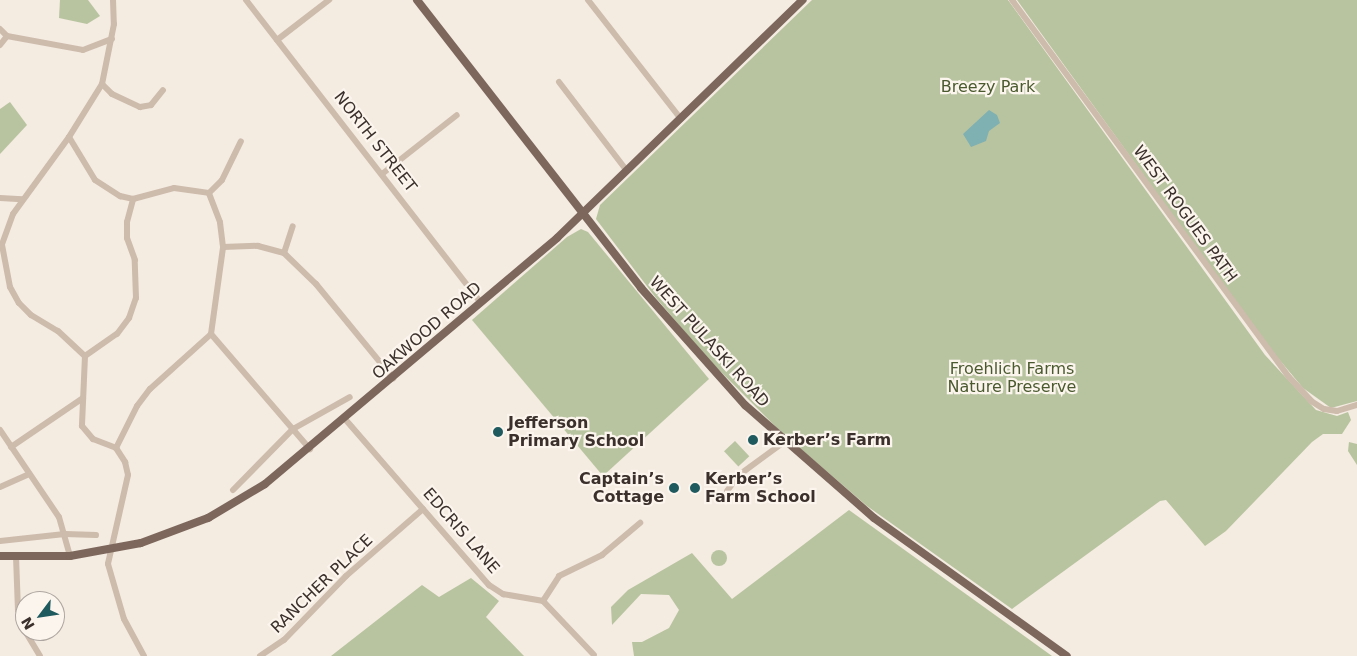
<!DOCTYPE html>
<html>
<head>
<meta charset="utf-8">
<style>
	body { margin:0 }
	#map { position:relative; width:1357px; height:656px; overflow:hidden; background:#f4ebe1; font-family:"DejaVu Sans",sans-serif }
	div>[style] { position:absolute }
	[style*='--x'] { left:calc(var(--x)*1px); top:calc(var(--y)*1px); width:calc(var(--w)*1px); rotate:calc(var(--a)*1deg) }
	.green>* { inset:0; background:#b8c4a0; transform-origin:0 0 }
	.round { border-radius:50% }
	.water>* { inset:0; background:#7fb0b2 }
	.minor>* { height:6px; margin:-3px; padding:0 3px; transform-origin:3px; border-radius:3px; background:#cdbbac }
	.major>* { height:8px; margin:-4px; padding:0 4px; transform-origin:4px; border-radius:4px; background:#7d675c }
	.dots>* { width:14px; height:14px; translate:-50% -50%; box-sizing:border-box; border:2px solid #fbf5ee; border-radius:50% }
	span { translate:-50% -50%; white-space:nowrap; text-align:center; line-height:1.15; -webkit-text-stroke:4.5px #fbf5ee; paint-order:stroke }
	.park-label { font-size:16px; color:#4a5a2e }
	.street-label { font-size:16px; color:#3b302b }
	.poi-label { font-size:16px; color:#3b302b; font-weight:700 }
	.left { translate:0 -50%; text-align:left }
	.right { translate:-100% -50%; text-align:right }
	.north { position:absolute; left:15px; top:591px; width:50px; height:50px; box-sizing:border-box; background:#fbf5ee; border:1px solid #aea6a0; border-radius:50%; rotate:239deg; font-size:14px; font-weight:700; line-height:20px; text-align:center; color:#3b302b }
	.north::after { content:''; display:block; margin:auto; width:18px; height:22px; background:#1f5a5e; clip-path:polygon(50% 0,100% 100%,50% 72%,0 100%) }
</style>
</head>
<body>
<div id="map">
	<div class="green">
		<div style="clip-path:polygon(60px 0,88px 0,100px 16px,87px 24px,59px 18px)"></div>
		<div style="clip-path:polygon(812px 0,1008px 0,1265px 355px,1316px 410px,1337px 416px,1348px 412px,1351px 420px,1342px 434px,1323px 434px,1312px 442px,1226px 531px,1205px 546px,1166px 500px,1160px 501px,1012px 609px,867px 506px,780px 431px,709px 360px,656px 298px,596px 219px,600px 205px)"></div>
		<div style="clip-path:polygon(1017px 0,1357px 0,1357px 401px,1331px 408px,1303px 388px,1263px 340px)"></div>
		<div style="clip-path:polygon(10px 102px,27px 125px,0 154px,0 109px)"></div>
		<div style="clip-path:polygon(581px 229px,588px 232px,709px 379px,603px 476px,472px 320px,567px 237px)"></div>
		<div style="left:735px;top:441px;width:21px;height:15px;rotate:47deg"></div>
		<div style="clip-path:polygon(1349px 442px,1357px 444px,1357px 465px,1348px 451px)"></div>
		<div style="clip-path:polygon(849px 510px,1052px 656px,634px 656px,632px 642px,642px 642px,669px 628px,679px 610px,669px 595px,641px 594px,612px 625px,611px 607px,628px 590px,692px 553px,732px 599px)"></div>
		<div class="round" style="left:711px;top:550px;width:16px;height:16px"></div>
		<div style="clip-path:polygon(471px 578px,499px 601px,486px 617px,524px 656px,331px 656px,422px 585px,439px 597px)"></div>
	</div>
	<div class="water">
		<div style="clip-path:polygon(989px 110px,997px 115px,1000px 123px,989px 131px,986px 141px,971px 147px,963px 134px)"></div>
	</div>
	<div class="minor">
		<div style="--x:113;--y:0;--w:24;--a:88"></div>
		<div style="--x:114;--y:24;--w:61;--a:101.3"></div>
		<div style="--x:102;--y:84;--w:62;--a:121.9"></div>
		<div style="--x:69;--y:137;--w:95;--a:126"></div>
		<div style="--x:13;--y:214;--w:33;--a:110"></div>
		<div style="--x:2;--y:245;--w:43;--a:79.2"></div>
		<div style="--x:10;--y:287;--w:18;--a:61"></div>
		<div style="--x:19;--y:303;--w:17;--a:45"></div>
		<div style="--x:31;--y:315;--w:31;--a:31"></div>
		<div style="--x:58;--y:331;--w:37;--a:43"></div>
		<div style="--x:85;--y:356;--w:70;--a:92.5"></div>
		<div style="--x:82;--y:426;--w:17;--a:50"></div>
		<div style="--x:93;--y:439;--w:25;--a:21"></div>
		<div style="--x:116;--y:448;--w:17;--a:57"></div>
		<div style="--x:125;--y:462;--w:13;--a:77"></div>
		<div style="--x:128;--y:475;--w:91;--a:102.7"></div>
		<div style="--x:108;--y:564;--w:57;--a:73.8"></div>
		<div style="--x:124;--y:619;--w:42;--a:61.6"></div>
		<div style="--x:246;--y:0;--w:383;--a:52.2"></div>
		<div style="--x:588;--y:0;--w:151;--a:52"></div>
		<div style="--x:1012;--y:0;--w:468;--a:53.7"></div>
		<div style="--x:1289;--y:377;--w:33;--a:47"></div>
		<div style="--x:1311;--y:401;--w:15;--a:32"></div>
		<div style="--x:1324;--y:409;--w:13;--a:9"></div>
		<div style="--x:1337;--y:411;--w:21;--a:-17"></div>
		<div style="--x:0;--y:29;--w:10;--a:45"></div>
		<div style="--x:7;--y:36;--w:77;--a:10.4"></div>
		<div style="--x:83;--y:50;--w:31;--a:-21"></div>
		<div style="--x:277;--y:40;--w:66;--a:-37.6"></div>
		<div style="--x:0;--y:45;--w:11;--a:-52"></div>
		<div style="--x:559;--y:82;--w:112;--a:52.6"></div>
		<div style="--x:102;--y:84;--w:14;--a:45"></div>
		<div style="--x:112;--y:94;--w:31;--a:25"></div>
		<div style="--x:140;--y:107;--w:11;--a:-10"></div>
		<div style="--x:151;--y:105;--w:19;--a:-51"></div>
		<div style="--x:69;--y:137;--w:50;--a:58.8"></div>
		<div style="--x:95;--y:180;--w:30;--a:33"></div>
		<div style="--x:120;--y:196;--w:13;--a:13"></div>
		<div style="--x:133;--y:199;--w:42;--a:-15"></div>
		<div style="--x:174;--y:188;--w:35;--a:8"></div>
		<div style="--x:382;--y:174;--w:95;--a:-38.2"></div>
		<div style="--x:209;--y:193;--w:18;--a:-45"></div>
		<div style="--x:222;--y:180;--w:43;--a:-64"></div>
		<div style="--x:0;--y:198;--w:22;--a:3"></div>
		<div style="--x:223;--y:247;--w:35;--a:-2"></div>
		<div style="--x:258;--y:246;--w:27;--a:15"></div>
		<div style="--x:284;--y:253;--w:45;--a:44.1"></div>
		<div style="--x:316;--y:284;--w:122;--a:50.7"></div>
		<div style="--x:284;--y:253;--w:28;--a:-72"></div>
		<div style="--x:211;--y:334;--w:152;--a:49.3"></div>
		<div style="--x:85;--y:356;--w:39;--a:-35"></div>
		<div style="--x:117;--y:334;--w:20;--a:-53"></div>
		<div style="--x:129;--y:318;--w:21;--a:-71"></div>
		<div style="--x:136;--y:298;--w:38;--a:-92"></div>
		<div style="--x:135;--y:260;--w:23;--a:-110"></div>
		<div style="--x:127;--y:238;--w:16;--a:-90"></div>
		<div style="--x:127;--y:222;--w:24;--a:-75"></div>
		<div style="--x:345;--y:419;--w:220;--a:49.1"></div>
		<div style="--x:489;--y:585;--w:17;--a:33"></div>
		<div style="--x:503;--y:594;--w:41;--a:9.9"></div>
		<div style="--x:543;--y:601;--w:74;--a:46.6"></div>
		<div style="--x:0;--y:430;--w:105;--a:55.9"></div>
		<div style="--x:59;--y:517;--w:41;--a:74.2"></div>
		<div style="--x:11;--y:447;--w:87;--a:-34.2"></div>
		<div style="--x:116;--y:448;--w:47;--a:-63.4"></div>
		<div style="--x:137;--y:406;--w:21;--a:-53"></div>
		<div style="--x:150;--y:389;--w:82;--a:-42"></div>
		<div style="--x:211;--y:334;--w:88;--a:-82.1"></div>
		<div style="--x:223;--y:247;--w:25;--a:-97"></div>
		<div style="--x:220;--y:222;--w:31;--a:-111"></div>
		<div style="--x:0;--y:487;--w:32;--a:-24"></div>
		<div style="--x:233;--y:490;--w:86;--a:-45.5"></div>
		<div style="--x:293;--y:429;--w:65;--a:-29.3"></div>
		<div style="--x:727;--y:491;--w:20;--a:-53"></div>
		<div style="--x:739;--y:475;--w:56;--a:-36.3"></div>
		<div style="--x:0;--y:541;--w:65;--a:-6.1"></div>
		<div style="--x:65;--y:534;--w:31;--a:2"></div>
		<div style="--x:16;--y:556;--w:54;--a:87.9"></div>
		<div style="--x:18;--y:610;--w:21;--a:71"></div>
		<div style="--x:543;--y:601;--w:30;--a:-57"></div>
		<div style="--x:559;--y:576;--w:48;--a:-26"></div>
		<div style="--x:602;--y:555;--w:50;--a:-40.1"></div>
		<div style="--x:25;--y:631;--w:29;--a:59"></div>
		<div style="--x:260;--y:656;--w:29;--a:-34"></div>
		<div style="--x:284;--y:640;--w:89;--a:-45.9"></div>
		<div style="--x:346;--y:576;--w:102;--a:-41"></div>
	</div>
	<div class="major">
		<div style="--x:417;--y:0;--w:365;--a:52.1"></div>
		<div style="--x:641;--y:288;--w:157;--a:48.4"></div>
		<div style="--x:745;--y:405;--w:171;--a:41.2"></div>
		<div style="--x:874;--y:518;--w:237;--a:35.6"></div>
		<div style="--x:0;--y:556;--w:70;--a:0"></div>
		<div style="--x:70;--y:556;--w:72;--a:-10.4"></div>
		<div style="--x:141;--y:543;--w:72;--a:-20.5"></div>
		<div style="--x:208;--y:518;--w:66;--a:-30.8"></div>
		<div style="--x:265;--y:484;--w:382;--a:-40.1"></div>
		<div style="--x:557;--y:238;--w:342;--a:-44.1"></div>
	</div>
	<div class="dots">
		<div style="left:498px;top:432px;background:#1f5a5e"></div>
		<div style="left:753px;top:440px;background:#1f5a5e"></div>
		<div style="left:674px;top:488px;background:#1f5a5e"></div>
		<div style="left:695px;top:488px;background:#1f5a5e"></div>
	</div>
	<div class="park-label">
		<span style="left:988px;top:87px">Breezy Park</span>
		<span style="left:1012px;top:378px">Froehlich Farms<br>Nature Preserve</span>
	</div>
	<div class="street-label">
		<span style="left:375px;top:142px;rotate:52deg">NORTH STREET</span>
		<span style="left:1185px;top:214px;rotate:54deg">WEST ROGUES PATH</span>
		<span style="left:427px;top:331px;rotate:-41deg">OAKWOOD ROAD</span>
		<span style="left:709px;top:342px;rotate:48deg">WEST PULASKI ROAD</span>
		<span style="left:461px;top:531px;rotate:49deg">EDCRIS LANE</span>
		<span style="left:322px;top:584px;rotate:-44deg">RANCHER PLACE</span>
	</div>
	<div class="poi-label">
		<span class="left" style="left:508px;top:432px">Jefferson<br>Primary School</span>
		<span class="left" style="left:763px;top:440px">Kerber’s Farm</span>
		<span class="right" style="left:664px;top:488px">Captain’s<br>Cottage</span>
		<span class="left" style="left:705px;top:488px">Kerber’s<br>Farm School</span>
	</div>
	<div class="north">N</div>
</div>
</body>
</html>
